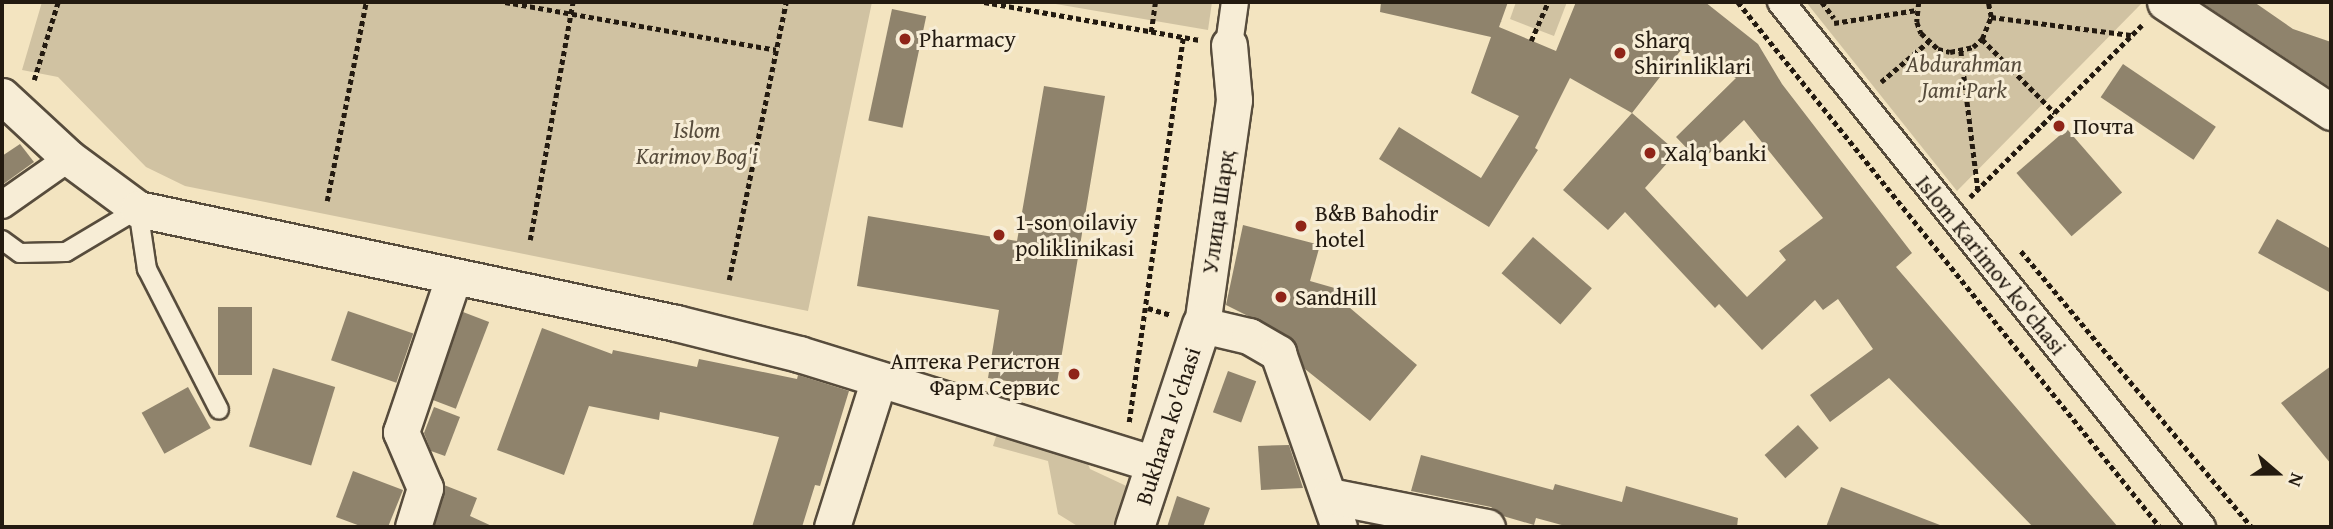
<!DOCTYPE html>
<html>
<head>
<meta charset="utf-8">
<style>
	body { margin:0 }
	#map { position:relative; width:2333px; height:529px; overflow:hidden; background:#f3e4c0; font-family:"Gentium Book Plus",serif }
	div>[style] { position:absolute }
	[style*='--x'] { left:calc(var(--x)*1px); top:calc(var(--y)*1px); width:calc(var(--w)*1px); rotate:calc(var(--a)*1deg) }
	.green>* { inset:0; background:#d0c2a2 }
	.building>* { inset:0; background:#8f836c; transform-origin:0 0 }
	.path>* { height:4.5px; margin-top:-2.25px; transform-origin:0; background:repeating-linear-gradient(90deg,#231a10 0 5px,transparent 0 8.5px) }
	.roads { filter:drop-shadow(2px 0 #574c3c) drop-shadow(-2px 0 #574c3c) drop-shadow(0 2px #574c3c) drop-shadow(0 -2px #574c3c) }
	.service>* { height:18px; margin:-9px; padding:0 9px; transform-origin:9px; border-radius:9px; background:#f7edd6 }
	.pedestrian>* { height:26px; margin:-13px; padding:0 13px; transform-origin:13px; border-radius:13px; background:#f7edd6 }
	.minor>* { height:35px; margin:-17.5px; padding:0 17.5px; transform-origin:17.5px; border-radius:17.5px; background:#f7edd6 }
	.tertiary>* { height:38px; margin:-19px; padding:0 19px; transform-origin:19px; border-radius:19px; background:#f7edd6 }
	.dots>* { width:19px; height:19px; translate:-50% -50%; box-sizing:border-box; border:4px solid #f7edd6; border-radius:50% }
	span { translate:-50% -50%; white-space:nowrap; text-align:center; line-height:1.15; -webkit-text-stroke:6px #f7edd6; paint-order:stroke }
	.poi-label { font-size:23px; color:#231a10 }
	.left { translate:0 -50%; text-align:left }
	.right { translate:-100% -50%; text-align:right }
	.park-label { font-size:23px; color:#574c3c; font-style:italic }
	.street-label { font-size:23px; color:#231a10 }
	.frame { position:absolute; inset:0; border:4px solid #231a10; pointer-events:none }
	.north { position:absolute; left:2242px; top:438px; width:70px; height:70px; -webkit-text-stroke:5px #f7edd6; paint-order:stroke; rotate:110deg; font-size:19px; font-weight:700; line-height:28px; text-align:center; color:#231a10 }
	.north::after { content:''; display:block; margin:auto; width:24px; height:32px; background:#231a10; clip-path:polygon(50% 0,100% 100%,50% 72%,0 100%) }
</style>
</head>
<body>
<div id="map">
	<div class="green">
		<div style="clip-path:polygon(42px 2px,872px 2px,808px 311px,185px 186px,146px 167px,58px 77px,22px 70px)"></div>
		<div style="clip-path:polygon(1044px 2px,1212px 2px,1208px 30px)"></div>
		<div style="clip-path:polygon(1516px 2px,1567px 2px,1554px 36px,1510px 19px)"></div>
		<div style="clip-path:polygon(1806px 2px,2143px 2px,1957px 191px)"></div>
		<div style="clip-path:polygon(999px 427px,1083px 451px,1090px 469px,1135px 490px,1126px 527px,1079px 527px,1058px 514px,1048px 461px,993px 446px)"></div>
	</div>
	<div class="building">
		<div style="clip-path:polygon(evenodd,1381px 2px,1508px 2px,1499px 27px,1556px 51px,1576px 2px,1705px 2px,1758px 44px,1782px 84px,1912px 253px,1896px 267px,2118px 527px,2033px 527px,1889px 378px,1830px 422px,1810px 395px,1873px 349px,1838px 299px,1823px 310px,1815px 300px,1762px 350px,1719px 304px,1715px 308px,1625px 212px,1608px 230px,1563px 190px,1632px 113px,1570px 78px,1535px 148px,1538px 150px,1489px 227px,1379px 159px,1399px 127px,1481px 178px,1519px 116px,1471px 93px,1491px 37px,1380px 12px,1381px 2px,1681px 50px,1736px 78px,1676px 137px,1700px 162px,1744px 120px,1823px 218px,1779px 251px,1786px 260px,1747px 297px,1645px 188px,1677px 152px,1632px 113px,1681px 50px)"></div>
		<div style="clip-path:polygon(2201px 2px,2254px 2px,2293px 29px,2331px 42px,2331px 88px)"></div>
		<div style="left:892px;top:9px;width:35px;height:114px;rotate:12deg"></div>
		<div style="left:2123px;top:64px;width:112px;height:40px;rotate:34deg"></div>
		<div style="clip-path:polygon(1044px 86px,1105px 96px,1056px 389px,988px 378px,999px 310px,857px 286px,868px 216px,1017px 241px)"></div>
		<div style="left:2067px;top:129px;width:84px;height:67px;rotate:49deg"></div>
		<div style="clip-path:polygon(20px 144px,34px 162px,2px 185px,2px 156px)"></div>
		<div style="clip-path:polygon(2277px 219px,2331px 249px,2331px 293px,2258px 253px)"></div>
		<div style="clip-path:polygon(1243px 225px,1320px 245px,1310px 281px,1338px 289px,1336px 296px,1417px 365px,1370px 421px,1305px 369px,1288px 336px,1226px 305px)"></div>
		<div style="left:1533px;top:237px;width:78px;height:48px;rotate:41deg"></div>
		<div style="left:218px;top:307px;width:34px;height:68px"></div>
		<div style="left:348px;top:311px;width:69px;height:52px;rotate:19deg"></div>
		<div style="left:463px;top:312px;width:28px;height:93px;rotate:21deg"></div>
		<div style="clip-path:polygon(542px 328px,612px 354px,613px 350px,697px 367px,699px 359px,797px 379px,798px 375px,849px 391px,820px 486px,815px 485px,802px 527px,752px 527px,779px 437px,660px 412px,659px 420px,589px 406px,564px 475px,497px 450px)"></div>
		<div style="clip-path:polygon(2331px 366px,2331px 464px,2281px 403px)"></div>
		<div style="left:273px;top:368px;width:65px;height:82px;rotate:17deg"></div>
		<div style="left:1228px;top:371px;width:30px;height:44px;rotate:20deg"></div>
		<div style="left:188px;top:387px;width:47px;height:53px;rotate:61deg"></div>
		<div style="clip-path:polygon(434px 407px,460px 417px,445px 456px,431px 451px,424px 433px)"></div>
		<div style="left:1798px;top:425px;width:31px;height:45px;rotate:48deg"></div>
		<div style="clip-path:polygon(1289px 445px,1303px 488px,1261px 490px,1258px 446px)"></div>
		<div style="clip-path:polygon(1421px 455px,1553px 490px,1555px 484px,1622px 502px,1626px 486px,1738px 518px,1737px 527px,1569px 527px,1536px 518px,1534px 525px,1503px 516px,1491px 507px,1411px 491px)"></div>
		<div style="clip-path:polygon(353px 471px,403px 490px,388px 527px,363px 527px,336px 517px)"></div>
		<div style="clip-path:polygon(444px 485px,477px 498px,470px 516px,494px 527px,434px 527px)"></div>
		<div style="clip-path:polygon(1841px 487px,1940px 525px,1940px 527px,1826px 527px)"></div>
		<div style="clip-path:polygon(1177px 496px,1210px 508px,1203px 527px,1167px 527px)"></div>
	</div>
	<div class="path">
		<div style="--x:505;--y:2;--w:275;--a:10"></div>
		<div style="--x:984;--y:2;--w:219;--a:10"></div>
		<div style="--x:1277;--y:2;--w:3;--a:0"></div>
		<div style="--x:1738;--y:2;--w:674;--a:51.21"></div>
		<div style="--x:1822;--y:2;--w:20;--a:53"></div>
		<div style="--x:1919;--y:2;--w:20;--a:96"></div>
		<div style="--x:1917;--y:22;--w:12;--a:70"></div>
		<div style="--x:1921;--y:33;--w:23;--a:43"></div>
		<div style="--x:1938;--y:49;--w:12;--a:14"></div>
		<div style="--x:1950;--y:52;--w:24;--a:-12"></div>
		<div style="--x:1973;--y:47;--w:12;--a:-42"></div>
		<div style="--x:1982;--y:39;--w:24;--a:-68"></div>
		<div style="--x:1991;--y:17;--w:15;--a:-101"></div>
		<div style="--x:1991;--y:17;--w:141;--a:7.3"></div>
		<div style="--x:1834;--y:23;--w:84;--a:-8.9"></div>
		<div style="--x:1151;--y:32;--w:30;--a:-82"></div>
		<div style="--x:1982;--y:39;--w:104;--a:45.4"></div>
		<div style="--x:1531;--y:41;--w:43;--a:-66.4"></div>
		<div style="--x:1961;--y:51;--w:139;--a:83"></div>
		<div style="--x:34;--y:80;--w:82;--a:-72.9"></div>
		<div style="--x:1881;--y:82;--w:62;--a:-40.4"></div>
		<div style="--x:1970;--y:197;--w:243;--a:-45"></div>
		<div style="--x:327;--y:201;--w:203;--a:-78.9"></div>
		<div style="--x:530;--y:240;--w:242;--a:-79.8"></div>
		<div style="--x:2021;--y:251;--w:360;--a:50.1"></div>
		<div style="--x:729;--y:280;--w:284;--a:-78.4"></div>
		<div style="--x:1148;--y:308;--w:24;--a:17"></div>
		<div style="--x:1129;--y:422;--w:388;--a:-82"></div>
	</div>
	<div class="roads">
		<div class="service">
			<div style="--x:2;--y:240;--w:22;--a:36"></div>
			<div style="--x:20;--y:253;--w:46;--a:-1.2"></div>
			<div style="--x:66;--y:252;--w:84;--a:-30.8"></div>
			<div style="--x:138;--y:209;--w:61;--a:81.5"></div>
			<div style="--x:147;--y:269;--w:158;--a:62.9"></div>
		</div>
		<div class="pedestrian">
			<div style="--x:1781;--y:2;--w:673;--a:51.27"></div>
			<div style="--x:1229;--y:45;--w:43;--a:-82.1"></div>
			<div style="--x:2;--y:205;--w:82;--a:-35"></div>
		</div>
		<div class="minor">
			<div style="--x:2165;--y:2;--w:199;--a:33.5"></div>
			<div style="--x:1229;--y:45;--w:55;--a:84.8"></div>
			<div style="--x:1234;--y:100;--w:227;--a:98.1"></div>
			<div style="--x:1202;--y:325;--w:48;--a:13.2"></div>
			<div style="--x:1249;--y:336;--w:34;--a:30"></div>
			<div style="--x:1278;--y:353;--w:184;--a:70.7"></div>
			<div style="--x:2;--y:96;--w:91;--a:42.8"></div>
			<div style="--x:69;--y:158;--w:86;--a:36.5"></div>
			<div style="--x:138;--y:209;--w:550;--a:11.96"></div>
			<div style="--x:676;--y:323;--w:127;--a:14.1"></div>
			<div style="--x:799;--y:354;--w:372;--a:17.2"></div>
			<div style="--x:1330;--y:496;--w:160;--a:11.2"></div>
			<div style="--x:413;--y:527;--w:41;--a:-72.9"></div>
			<div style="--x:425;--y:488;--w:61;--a:-113.2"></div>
			<div style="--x:401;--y:432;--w:163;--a:-71.3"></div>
			<div style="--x:832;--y:527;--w:155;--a:-72.4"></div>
		</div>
		<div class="tertiary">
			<div style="--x:1135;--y:527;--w:213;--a:-71.7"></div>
		</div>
	</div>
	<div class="dots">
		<div style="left:905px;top:39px;background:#8f2418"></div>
		<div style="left:1620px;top:53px;background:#8f2418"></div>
		<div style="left:2059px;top:126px;background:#8f2418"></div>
		<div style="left:1650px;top:153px;background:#8f2418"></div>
		<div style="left:1301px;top:226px;background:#8f2418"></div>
		<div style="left:999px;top:235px;background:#8f2418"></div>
		<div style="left:1281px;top:297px;background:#8f2418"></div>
		<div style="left:1074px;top:374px;background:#8f2418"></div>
	</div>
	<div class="poi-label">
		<span class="left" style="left:919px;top:39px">Pharmacy</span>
		<span class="left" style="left:1634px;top:53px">Sharq<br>Shirinliklari</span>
		<span class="left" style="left:2073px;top:126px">Почта</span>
		<span class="left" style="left:1664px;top:153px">Xalq banki</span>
		<span class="left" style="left:1315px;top:226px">B&amp;B Bahodir<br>hotel</span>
		<span class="left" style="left:1015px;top:235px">1-son oilaviy<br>poliklinikasi</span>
		<span class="left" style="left:1295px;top:297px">SandHill</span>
		<span class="right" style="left:1060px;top:374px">Аптека Регистон<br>Фарм Сервис</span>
	</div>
	<div class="park-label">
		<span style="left:1964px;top:77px">Abdurahman<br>Jami Park</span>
		<span style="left:697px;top:143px">Islom<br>Karimov Bog'i</span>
	</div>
	<div class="street-label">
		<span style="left:1218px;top:212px;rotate:-82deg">Улица Шарқ</span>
		<span style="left:1991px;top:265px;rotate:51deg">Islom Karimov ko'chasi</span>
		<span style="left:1168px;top:426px;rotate:-72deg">Bukhara ko'chasi</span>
	</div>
	<div class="frame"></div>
	<div class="north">N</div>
</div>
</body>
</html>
